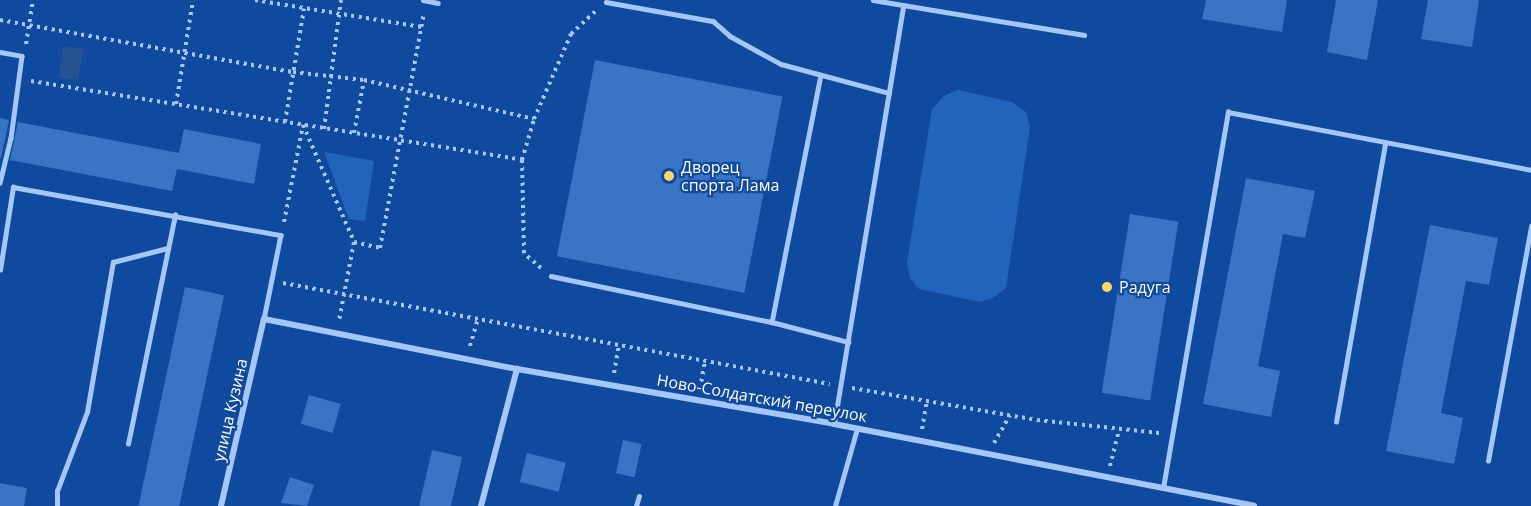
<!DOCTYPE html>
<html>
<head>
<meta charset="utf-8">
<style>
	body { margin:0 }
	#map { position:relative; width:1531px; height:506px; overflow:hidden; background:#104a9e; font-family:"Open Sans",sans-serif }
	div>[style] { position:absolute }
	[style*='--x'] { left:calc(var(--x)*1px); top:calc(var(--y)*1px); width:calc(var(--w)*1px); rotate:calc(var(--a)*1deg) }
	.green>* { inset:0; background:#2264bc }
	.water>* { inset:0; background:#275290 }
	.building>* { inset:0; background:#3974c5; transform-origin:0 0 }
	.path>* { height:4px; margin-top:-2px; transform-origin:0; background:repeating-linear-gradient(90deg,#a5c7f5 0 3px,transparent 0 7.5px) }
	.service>* { height:4.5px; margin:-2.25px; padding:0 2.25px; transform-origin:2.25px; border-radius:2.25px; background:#a5c7f5 }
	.minor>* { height:6px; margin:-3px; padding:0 3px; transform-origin:3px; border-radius:3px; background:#a5c7f5 }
	.dots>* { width:16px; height:16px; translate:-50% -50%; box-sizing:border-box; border:3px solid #104a9e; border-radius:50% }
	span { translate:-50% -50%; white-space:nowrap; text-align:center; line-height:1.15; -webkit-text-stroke:4.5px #104a9e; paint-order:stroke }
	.poi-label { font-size:16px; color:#fff }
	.left { translate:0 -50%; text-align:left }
	.street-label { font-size:16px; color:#fff }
</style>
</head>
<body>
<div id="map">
	<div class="green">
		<div style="clip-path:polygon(958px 90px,1012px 102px,1026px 112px,1030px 127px,1006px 288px,993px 298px,980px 302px,919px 289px,910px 278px,907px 262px,932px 109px,944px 96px)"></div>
		<div style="clip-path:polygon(324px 152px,374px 161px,365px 221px,349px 219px)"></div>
	</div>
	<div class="water">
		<div style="clip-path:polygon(63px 47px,84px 48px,78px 80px,59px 78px)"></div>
	</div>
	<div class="building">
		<div style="clip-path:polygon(1206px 0,1287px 0,1282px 32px,1202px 19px)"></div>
		<div style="clip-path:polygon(1336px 0,1378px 0,1367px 60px,1327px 52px)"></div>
		<div style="clip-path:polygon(1428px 0,1479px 0,1472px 47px,1421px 39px)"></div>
		<div style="left:595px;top:60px;width:191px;height:200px;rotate:11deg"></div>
		<div style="clip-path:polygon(0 118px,9px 120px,1px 158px,0 158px)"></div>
		<div style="clip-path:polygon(18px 122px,179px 153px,184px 129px,261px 144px,254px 184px,177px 169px,172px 191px,10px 160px)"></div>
		<div style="clip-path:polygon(1246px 178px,1315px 191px,1305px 238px,1283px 234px,1258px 366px,1280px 371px,1271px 417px,1203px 404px)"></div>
		<div style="left:1130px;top:214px;width:49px;height:181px;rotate:9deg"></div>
		<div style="clip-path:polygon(1430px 225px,1498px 238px,1489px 285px,1466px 281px,1441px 413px,1463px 418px,1454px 464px,1386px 451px)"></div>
		<div style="left:185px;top:287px;width:40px;height:223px;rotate:12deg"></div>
		<div style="left:309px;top:395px;width:33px;height:30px;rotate:16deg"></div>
		<div style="left:623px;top:440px;width:19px;height:34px;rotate:12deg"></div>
		<div style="left:432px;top:450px;width:31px;height:57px;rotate:13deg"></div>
		<div style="left:527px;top:453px;width:40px;height:30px;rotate:14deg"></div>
		<div style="clip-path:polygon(290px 477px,314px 485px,307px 506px,281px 503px)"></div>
		<div style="clip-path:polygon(0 483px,27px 488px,24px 506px,0 506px)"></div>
	</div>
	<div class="path">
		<div style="--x:255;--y:0;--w:169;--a:9.2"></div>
		<div style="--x:0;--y:20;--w:298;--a:10.1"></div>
		<div style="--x:293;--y:72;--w:71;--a:6.4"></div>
		<div style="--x:364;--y:80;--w:174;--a:12.9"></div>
		<div style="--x:26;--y:44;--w:45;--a:-81"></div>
		<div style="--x:31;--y:81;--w:497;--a:9.1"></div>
		<div style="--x:176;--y:104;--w:105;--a:-80.7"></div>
		<div style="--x:285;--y:122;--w:115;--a:-80.5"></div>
		<div style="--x:324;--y:129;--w:130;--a:-82.5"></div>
		<div style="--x:354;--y:133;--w:54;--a:-79.3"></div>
		<div style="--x:284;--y:222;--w:99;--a:-78.9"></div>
		<div style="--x:303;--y:125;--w:128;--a:66.4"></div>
		<div style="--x:354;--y:242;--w:80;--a:100.8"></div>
		<div style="--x:354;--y:242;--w:27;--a:13"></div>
		<div style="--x:380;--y:248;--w:239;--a:-79.4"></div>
		<div style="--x:541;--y:268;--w:23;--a:-139"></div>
		<div style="--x:524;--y:253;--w:93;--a:-91.2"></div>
		<div style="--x:522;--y:160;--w:43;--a:-73.7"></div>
		<div style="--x:534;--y:119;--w:93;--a:-66.5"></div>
		<div style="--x:571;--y:34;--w:35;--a:-43"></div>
		<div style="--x:283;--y:283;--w:556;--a:10.46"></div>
		<div style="--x:470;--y:346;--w:29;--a:-74"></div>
		<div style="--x:614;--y:373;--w:29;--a:-80"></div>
		<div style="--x:852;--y:388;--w:188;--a:9.8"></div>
		<div style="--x:1037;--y:420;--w:123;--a:6.1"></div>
		<div style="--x:700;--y:389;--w:29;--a:-80"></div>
		<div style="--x:922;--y:429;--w:28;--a:-80"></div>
		<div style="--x:994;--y:443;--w:32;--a:-60"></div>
		<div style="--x:1110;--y:466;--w:38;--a:-76"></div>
	</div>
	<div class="service">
		<div style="--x:423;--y:0;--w:15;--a:11"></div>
		<div style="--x:873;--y:0;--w:214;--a:9.4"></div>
		<div style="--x:606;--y:2;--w:109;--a:10.1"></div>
		<div style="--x:713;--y:21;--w:23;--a:41"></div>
		<div style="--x:730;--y:36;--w:58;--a:28.8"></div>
		<div style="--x:781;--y:64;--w:112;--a:15"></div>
		<div style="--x:0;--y:52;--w:22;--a:10"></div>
		<div style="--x:22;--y:56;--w:83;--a:97.6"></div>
		<div style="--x:11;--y:138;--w:46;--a:103.7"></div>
		<div style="--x:821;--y:75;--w:252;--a:101.2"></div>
		<div style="--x:772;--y:322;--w:79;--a:14.7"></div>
		<div style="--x:0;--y:270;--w:84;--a:-81.1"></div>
		<div style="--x:13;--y:187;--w:272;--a:10.2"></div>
		<div style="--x:281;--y:235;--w:86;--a:101.4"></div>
		<div style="--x:551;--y:276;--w:226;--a:11.8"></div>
		<div style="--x:1336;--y:422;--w:283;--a:-80"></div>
		<div style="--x:834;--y:424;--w:424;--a:-80.6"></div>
		<div style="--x:128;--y:444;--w:234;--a:-78.4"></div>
		<div style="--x:1488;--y:461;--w:239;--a:-79.6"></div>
		<div style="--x:1163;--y:488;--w:382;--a:-80.2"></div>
		<div style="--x:1228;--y:112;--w:309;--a:10.8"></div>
		<div style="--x:57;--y:506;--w:15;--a:-90"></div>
		<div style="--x:57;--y:491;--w:85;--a:-69.2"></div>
		<div style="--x:87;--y:412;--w:152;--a:-80.2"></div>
		<div style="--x:113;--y:262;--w:57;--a:-14.3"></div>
		<div style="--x:636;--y:506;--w:10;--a:-73"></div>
		<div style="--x:835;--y:506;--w:80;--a:-74.1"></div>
	</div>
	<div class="minor">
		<div style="--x:221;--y:506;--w:192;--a:-77.1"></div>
		<div style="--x:264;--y:319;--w:258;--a:11.2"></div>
		<div style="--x:517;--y:369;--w:322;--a:9.8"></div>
		<div style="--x:834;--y:424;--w:428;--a:11"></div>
		<div style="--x:481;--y:506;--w:142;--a:-75.3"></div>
	</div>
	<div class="dots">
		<div style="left:669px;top:176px;background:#ffd769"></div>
		<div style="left:1107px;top:287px;background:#ffd769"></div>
	</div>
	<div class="poi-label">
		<span class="left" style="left:681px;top:176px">Дворец<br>спорта Лама</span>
		<span class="left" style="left:1119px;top:287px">Радуга</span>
	</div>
	<div class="street-label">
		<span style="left:762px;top:398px;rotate:10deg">Ново-Солдатский переулок</span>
		<span style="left:230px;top:410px;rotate:-77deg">улица Кузина</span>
	</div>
</div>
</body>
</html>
